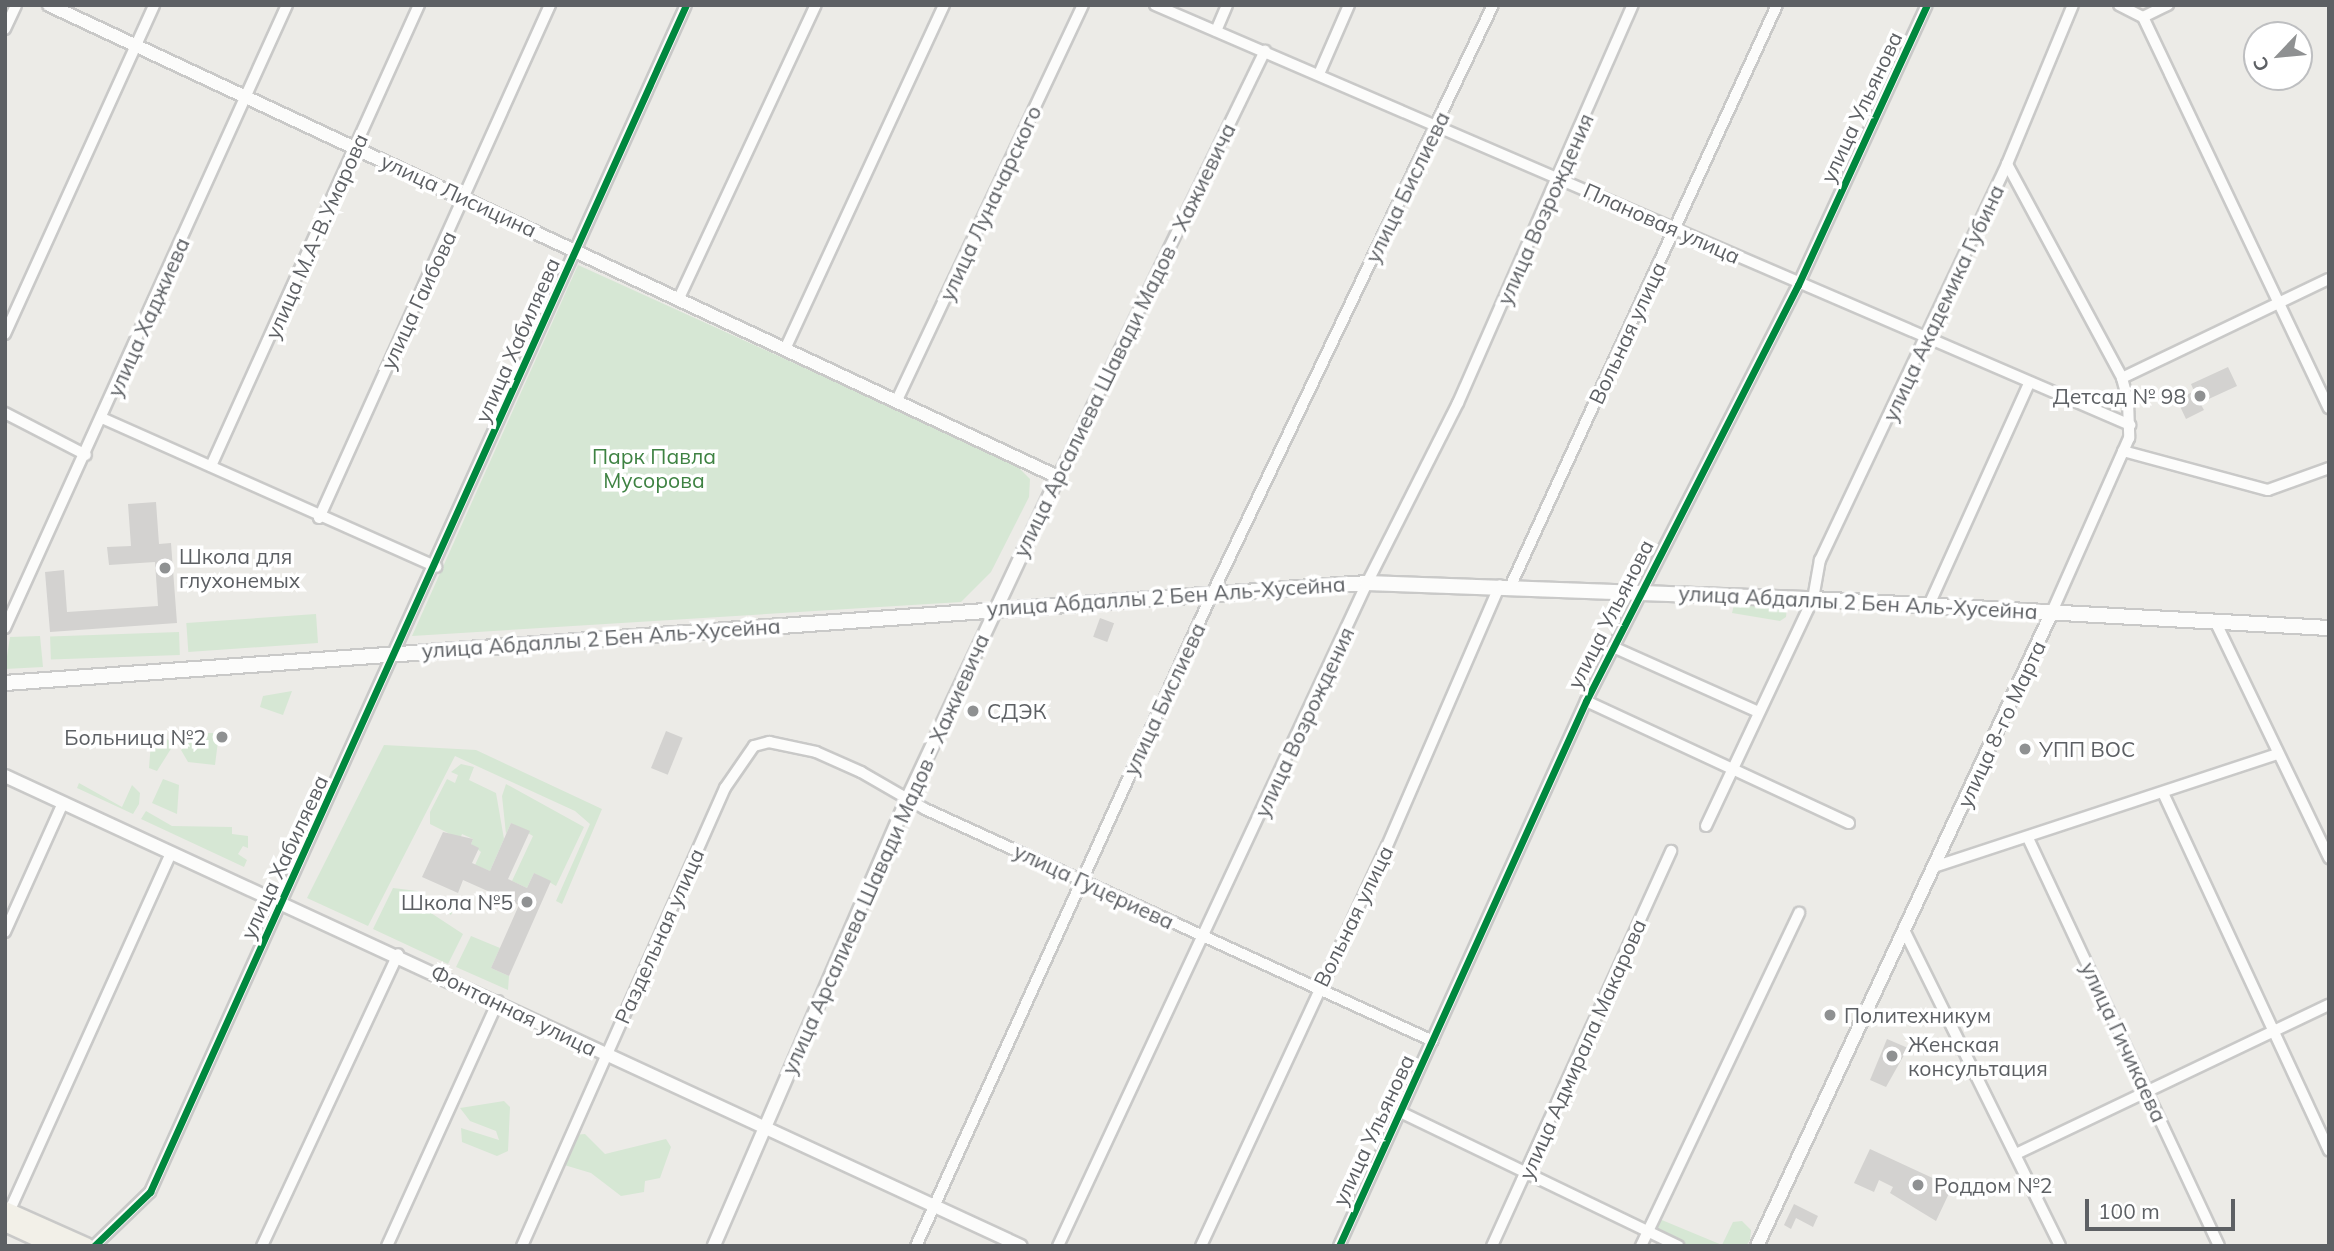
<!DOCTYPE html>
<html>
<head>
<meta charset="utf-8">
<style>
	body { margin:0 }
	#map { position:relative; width:2334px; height:1251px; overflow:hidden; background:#ecebe7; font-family:Mulish,sans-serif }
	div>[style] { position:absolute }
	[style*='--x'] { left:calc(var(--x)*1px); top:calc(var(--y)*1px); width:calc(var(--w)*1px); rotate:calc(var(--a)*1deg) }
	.green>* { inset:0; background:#d6e7d4; transform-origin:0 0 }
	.building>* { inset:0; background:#d3d2d0; transform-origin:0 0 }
	.roads { filter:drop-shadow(2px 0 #c9c9c8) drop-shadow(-2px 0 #c9c9c8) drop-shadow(0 2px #c9c9c8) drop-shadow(0 -2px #c9c9c8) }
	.minor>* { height:10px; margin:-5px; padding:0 5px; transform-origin:5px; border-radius:5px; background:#fcfcfb }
	.tertiary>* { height:12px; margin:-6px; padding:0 6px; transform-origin:6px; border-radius:6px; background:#fcfcfb }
	.secondary>* { height:14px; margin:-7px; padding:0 7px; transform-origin:7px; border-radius:7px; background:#fcfcfb }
	.primary>* { height:16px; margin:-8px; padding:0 8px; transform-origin:8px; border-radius:8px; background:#f2f0e8 }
	.cycleway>* { height:7px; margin:-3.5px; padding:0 3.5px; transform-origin:3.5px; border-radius:3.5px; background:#00873e }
	.dots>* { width:19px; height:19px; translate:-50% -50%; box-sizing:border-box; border:4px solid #fff; border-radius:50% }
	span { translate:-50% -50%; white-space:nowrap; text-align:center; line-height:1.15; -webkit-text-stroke:7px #fff; paint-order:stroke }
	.street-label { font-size:21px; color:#5d6064 }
	.poi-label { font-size:21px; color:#5d6064 }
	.right { translate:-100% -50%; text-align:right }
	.left { translate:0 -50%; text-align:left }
	.park-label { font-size:21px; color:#3e8242 }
	.frame { position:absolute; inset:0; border:7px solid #5d6064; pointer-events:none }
	.north { position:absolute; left:2243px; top:21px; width:70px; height:70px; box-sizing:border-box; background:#fff; border:2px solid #bebfc1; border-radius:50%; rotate:244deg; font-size:19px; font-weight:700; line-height:28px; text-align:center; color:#5d6064 }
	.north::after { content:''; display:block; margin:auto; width:24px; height:32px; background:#8f9192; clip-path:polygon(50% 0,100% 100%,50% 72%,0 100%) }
	.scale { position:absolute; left:2085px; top:1199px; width:150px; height:32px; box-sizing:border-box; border:4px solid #5d6064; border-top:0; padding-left:9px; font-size:21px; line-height:24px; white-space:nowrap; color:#5d6064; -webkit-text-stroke:5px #fff; paint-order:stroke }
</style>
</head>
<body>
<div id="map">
	<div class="green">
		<div style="clip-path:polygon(578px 265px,1014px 463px,1030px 479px,1029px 497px,991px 572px,961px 602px,412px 636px)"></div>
		<div style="clip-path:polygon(1735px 601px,1787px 607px,1786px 617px,1780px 621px,1732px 613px)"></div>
		<div style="left:316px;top:614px;width:29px;height:130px;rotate:86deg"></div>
		<div style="left:179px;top:632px;width:23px;height:129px;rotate:88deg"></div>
		<div style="clip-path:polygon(40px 636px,43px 667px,5px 669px,10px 637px)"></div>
		<div style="clip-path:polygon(292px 691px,283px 715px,260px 707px,263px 696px)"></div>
		<div style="clip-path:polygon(200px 733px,219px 733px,215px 765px,188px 762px,181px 750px)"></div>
		<div style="clip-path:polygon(163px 736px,174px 744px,157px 771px,149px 768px,151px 742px)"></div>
		<div style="clip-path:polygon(384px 745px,476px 750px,602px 809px,562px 904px,556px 901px,590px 824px,575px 811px,455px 756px,368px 926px,307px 898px)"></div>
		<div style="clip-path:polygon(461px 764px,474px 767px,469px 780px,496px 793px,504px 839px,490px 871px,475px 865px,481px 852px,471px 844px,473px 839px,462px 834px,460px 839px,430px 824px,430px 812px,447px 779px,455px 783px,458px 775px,451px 772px)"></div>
		<div style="clip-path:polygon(163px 779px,179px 785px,177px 814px,152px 803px)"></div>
		<div style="clip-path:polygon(79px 783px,122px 807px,132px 785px,140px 793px,139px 804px,133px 814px,77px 788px)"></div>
		<div style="clip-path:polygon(506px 784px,584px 827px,556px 886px,534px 873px,527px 888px,512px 881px,533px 836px,511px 823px,506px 834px,502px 796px)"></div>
		<div style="clip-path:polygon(146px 811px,172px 826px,232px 827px,232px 834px,248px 836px,248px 848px,243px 846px,238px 854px,247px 860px,244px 867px,141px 819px)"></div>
		<div style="clip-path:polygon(393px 888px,417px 891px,454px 908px,451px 915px,435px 905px,431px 913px,463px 934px,448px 964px,373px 929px)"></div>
		<div style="clip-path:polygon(471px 936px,500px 948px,491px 968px,509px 976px,508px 990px,456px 967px)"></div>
		<div style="clip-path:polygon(504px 1101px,510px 1107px,508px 1151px,497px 1156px,462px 1142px,461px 1128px,499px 1140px,496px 1131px,470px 1121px,460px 1108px)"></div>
		<div style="clip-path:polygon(585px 1134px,605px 1154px,666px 1139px,671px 1147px,660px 1178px,645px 1181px,644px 1192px,621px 1196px,591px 1173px,561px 1164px,573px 1135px)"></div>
		<div style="clip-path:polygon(1657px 1218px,1722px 1245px,1733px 1222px,1742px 1221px,1751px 1230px,1750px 1240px,1746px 1246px,1685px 1246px,1654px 1228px)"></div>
	</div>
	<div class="building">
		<div style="clip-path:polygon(2228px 367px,2237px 386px,2200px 403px,2204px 410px,2186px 419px,2177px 400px,2194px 391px,2191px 384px)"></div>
		<div style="clip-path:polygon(156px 502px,159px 544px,171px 543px,177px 623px,50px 632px,45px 572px,64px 570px,67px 612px,158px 606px,155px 562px,109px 565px,107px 547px,131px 546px,128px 504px)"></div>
		<div style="left:1100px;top:618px;width:15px;height:20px;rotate:20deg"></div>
		<div style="left:666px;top:731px;width:18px;height:40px;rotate:22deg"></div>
		<div style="clip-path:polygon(511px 823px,530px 831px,508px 879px,527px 888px,534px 873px,551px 881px,509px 976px,491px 968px,519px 905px,463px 880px,458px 893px,422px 877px,443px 832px,473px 839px,471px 844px,479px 848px,472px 863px,490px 871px)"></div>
		<div style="clip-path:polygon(1887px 1039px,1908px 1048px,1886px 1087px,1870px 1080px)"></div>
		<div style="clip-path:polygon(1870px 1149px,1952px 1187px,1936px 1221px,1890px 1193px,1893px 1187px,1879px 1180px,1874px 1192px,1854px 1183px)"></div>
		<div style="clip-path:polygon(1794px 1204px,1818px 1216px,1813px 1227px,1796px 1218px,1791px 1229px,1784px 1225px)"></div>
	</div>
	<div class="roads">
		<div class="minor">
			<div style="--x:1155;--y:5;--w:1062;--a:23.3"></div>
			<div style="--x:2119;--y:5;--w:27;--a:27"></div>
			<div style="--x:2143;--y:17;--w:433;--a:64.6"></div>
			<div style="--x:2143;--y:17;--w:28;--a:-26"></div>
			<div style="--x:5;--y:29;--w:26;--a:-65"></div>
			<div style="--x:1216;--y:31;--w:28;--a:-67"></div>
			<div style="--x:1319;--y:74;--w:75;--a:-66.5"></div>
			<div style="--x:2007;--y:164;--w:243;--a:61.7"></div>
			<div style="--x:2122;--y:378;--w:24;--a:75"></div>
			<div style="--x:2128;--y:401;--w:37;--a:88"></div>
			<div style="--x:2129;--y:438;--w:190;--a:113.9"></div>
			<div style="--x:680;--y:296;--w:321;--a:-65"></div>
			<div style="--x:5;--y:334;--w:361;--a:-65.6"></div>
			<div style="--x:786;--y:347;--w:377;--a:-65.2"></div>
			<div style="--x:2122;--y:378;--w:229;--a:-25.6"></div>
			<div style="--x:897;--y:400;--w:437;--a:-64.8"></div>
			<div style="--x:5;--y:413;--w:91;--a:27.4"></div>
			<div style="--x:102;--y:418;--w:366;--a:24"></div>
			<div style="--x:2123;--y:451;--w:150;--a:15.1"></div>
			<div style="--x:2268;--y:490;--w:65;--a:-19.8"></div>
			<div style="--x:211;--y:466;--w:506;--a:-65.72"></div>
			<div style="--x:1058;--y:477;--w:474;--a:-64.1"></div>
			<div style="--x:319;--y:518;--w:563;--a:-65.76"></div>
			<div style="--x:1511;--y:585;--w:638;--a:-65.36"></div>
			<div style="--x:1929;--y:605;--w:243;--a:-65.7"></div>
			<div style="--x:2216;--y:623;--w:261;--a:64.3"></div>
			<div style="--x:5;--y:628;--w:684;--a:-65.65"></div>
			<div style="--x:1613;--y:647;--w:159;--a:24.1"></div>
			<div style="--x:1586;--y:701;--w:290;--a:24.9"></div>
			<div style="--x:2164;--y:795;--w:392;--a:65.1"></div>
			<div style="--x:1706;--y:826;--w:251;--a:-64.8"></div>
			<div style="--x:1813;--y:599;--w:40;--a:-80"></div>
			<div style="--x:1820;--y:560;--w:438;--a:-64.7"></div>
			<div style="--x:2007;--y:164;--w:172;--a:-67.5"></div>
			<div style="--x:2028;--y:838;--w:450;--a:64.9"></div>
			<div style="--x:1934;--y:867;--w:362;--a:-18.2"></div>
			<div style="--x:1904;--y:930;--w:352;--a:63.7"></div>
			<div style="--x:5;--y:932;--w:141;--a:-65.8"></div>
			<div style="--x:1400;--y:1112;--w:309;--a:25.7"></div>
			<div style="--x:2016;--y:1154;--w:347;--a:-25.5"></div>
			<div style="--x:9;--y:1212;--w:394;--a:-65.7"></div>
			<div style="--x:94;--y:1246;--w:78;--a:-44"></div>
			<div style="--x:150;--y:1192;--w:1302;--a:-65.7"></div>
			<div style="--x:262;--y:1246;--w:322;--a:-65"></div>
			<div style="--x:387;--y:1246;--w:269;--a:-65.6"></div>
			<div style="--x:522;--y:1246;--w:501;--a:-66.1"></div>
			<div style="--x:725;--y:788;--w:51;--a:-55.4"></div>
			<div style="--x:754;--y:746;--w:16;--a:-15"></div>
			<div style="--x:769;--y:742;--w:48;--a:12"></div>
			<div style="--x:816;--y:752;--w:49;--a:24"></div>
			<div style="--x:861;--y:772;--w:74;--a:30"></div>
			<div style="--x:925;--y:809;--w:558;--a:24.55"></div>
			<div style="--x:916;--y:1246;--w:718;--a:-65.58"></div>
			<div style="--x:1213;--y:592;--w:650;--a:-64.5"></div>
			<div style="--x:1058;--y:1246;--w:731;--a:-65.01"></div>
			<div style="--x:1367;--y:583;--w:202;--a:-63.2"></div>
			<div style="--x:1458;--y:403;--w:435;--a:-66.3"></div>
			<div style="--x:1201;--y:1246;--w:441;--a:-65.1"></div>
			<div style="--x:1387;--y:846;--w:284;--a:-66.6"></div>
			<div style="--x:1339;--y:1246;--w:598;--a:-65.62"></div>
			<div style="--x:1586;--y:701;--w:467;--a:-63"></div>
			<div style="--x:1798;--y:285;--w:308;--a:-65.3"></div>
			<div style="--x:1492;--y:1246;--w:434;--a:-65.6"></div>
			<div style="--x:1641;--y:1246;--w:369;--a:-64.6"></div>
		</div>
		<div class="tertiary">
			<div style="--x:49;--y:5;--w:1114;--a:25.07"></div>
			<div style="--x:1058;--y:477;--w:353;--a:115.1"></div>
			<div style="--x:908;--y:797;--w:489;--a:113.4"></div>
			<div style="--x:5;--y:776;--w:1119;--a:24.83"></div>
			<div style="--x:1757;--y:1246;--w:699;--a:-65.05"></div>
		</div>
		<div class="secondary">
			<div style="--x:5;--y:683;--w:1366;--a:-4.2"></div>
			<div style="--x:1367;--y:583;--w:446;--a:2.1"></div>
			<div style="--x:1813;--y:599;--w:517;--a:3.22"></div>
		</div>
		<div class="primary">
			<div style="--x:5;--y:1210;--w:89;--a:24"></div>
			<div style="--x:5;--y:1223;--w:55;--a:24.7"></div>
		</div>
	</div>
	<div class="cycleway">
		<div style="--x:94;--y:1246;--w:78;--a:-44"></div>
		<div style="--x:150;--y:1192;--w:1302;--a:-65.7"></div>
		<div style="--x:1339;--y:1246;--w:598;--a:-65.62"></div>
		<div style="--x:1586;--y:701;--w:467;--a:-63"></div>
		<div style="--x:1798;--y:285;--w:308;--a:-65.3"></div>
	</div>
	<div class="dots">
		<div style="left:2200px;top:396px;background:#8f9192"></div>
		<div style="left:165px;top:568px;background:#8f9192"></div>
		<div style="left:973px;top:711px;background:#8f9192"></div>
		<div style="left:222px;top:737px;background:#8f9192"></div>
		<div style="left:2025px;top:749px;background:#8f9192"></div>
		<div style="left:527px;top:902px;background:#8f9192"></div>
		<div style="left:1830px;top:1015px;background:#8f9192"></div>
		<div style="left:1892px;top:1056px;background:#8f9192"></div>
		<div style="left:1918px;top:1185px;background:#8f9192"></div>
	</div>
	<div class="street-label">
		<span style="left:1861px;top:107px;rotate:-65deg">улица Ульянова</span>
		<span style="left:1407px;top:187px;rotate:-64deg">улица Бислиева</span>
		<span style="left:459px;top:195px;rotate:25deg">улица Лисицина</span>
		<span style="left:990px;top:203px;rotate:-65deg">улица Луначарского</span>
		<span style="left:1545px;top:209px;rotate:-66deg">улица Возрождения</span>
		<span style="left:1662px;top:223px;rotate:24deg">Плановая улица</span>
		<span style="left:316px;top:236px;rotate:-66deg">улица М.А-В.Умарова</span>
		<span style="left:418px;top:300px;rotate:-65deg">улица Гаибова</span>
		<span style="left:1943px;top:303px;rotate:-65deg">улица Академика Губина</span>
		<span style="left:148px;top:317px;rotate:-66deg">улица Хаджиева</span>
		<span style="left:1627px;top:333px;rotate:-65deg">Вольная улица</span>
		<span style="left:517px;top:340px;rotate:-66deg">улица Хабиляева</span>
		<span style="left:1124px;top:340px;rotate:-64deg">улица Арсалиева Шавади Мадов - Хажиевича</span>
		<span style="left:1166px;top:596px;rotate:-4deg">улица Абдаллы 2 Бен Аль-Хусейна</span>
		<span style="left:1858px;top:602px;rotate:3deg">улица Абдаллы 2 Бен Аль-Хусейна</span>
		<span style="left:1610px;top:614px;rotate:-63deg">улица Ульянова</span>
		<span style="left:601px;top:638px;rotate:-4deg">улица Абдаллы 2 Бен Аль-Хусейна</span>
		<span style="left:1164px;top:699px;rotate:-65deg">улица Бислиева</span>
		<span style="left:1304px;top:722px;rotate:-65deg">улица Возрождения</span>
		<span style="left:2001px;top:724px;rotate:-65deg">улица 8-го Марта</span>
		<span style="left:885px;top:854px;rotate:-66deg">улица Арсалиева Шавади Мадов - Хажиевича</span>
		<span style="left:284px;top:857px;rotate:-65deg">улица Хабиляева</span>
		<span style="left:1094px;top:886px;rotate:25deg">улица Гуцериева</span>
		<span style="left:1353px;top:916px;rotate:-64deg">Вольная улица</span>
		<span style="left:659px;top:936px;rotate:-66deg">Раздельная улица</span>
		<span style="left:514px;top:1010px;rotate:26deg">Фонтанная улица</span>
		<span style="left:2124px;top:1042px;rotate:65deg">улица Гичикаева</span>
		<span style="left:1582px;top:1049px;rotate:-66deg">улица Адмирала Макарова</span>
		<span style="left:1373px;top:1130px;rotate:-65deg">улица Ульянова</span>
	</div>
	<div class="poi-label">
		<span class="right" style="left:2186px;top:396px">Детсад № 98</span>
		<span class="left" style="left:179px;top:568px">Школа для<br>глухонемых</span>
		<span class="left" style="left:987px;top:711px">СДЭК</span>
		<span class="right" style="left:206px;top:737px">Больница №2</span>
		<span class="left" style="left:2039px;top:749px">УПП ВОС</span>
		<span class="right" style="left:513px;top:902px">Школа №5</span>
		<span class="left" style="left:1844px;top:1015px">Политехникум</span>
		<span class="left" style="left:1908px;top:1056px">Женская<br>консультация</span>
		<span class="left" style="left:1934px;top:1185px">Роддом №2</span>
	</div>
	<div class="park-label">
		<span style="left:654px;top:468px">Парк Павла<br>Мусорова</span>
	</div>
	<div class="frame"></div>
	<div class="north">С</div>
	<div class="scale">100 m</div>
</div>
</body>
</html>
